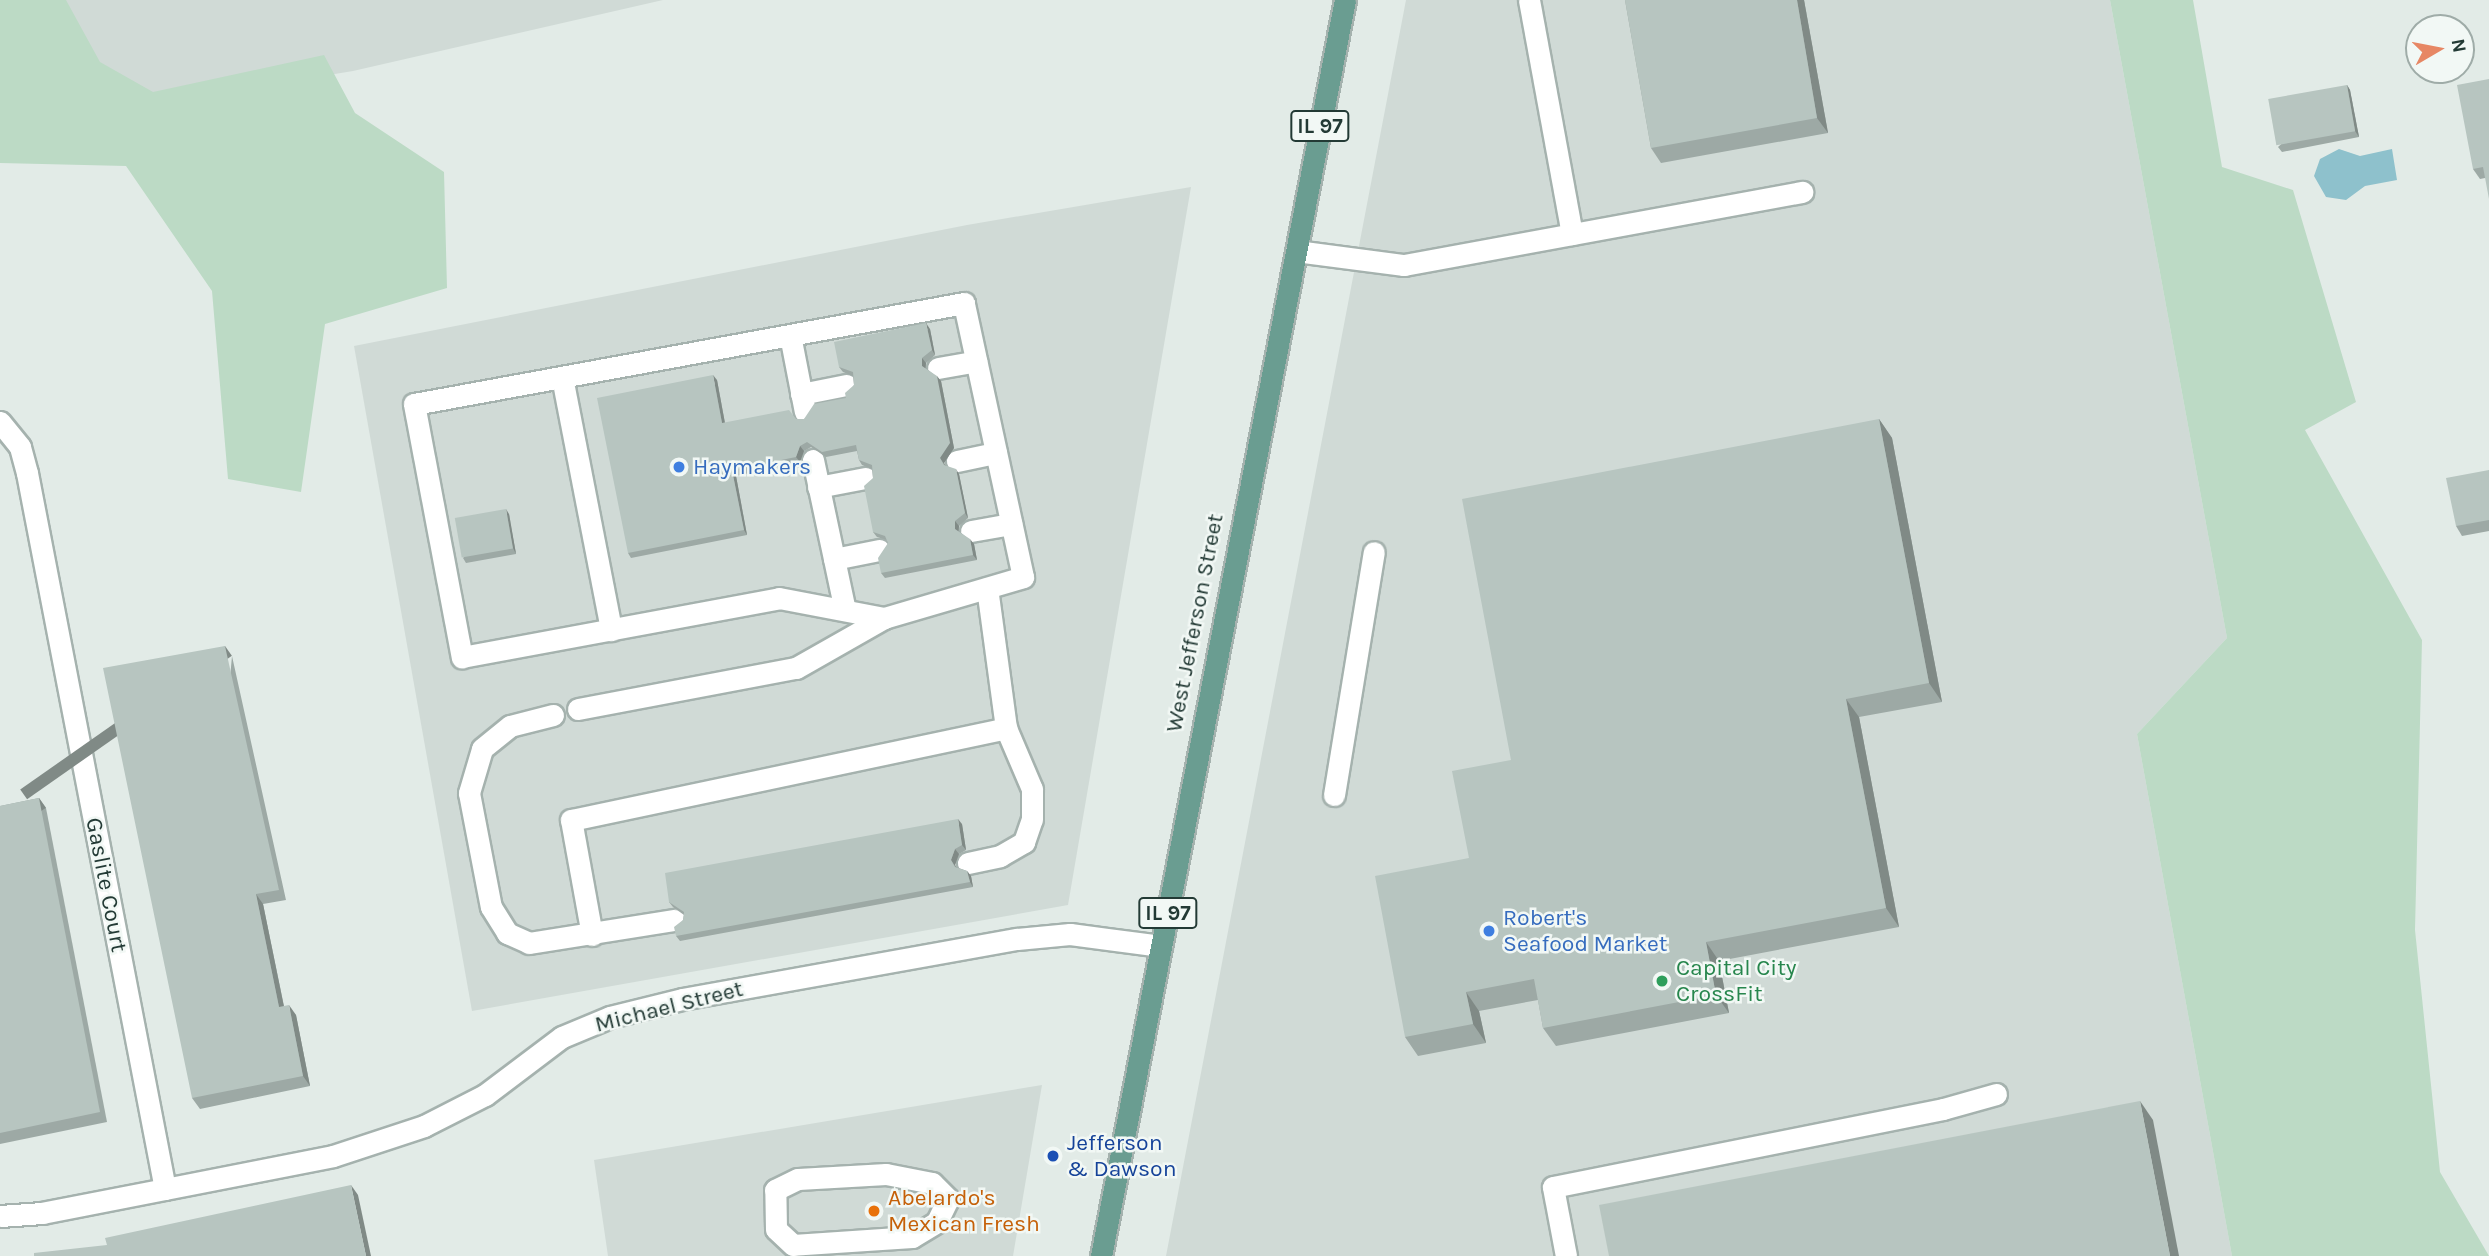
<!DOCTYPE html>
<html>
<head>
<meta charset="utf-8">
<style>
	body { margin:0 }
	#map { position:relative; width:2489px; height:1256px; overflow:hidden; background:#e2ebe7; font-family:Karla,sans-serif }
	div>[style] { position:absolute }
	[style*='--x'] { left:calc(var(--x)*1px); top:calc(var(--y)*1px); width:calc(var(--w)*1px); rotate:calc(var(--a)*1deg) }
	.built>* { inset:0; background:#d0dad6 }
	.green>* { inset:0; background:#bcdac5 }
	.water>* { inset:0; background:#8ec1cc }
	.roads { filter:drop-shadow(2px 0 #a5b2ae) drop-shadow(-2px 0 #a5b2ae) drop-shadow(0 2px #a5b2ae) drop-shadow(0 -2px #a5b2ae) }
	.minor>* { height:21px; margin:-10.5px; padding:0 10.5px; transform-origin:10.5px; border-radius:10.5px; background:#fff }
	.major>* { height:21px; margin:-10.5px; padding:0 10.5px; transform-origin:10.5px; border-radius:10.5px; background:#6a9d91 }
	.wall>* { inset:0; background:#9da9a5 }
	.shaded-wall>* { inset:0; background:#808a86; transform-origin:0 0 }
	.building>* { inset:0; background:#b7c5c0; transform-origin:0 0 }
	.dots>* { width:19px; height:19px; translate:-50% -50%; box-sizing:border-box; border:4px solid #f2f8f5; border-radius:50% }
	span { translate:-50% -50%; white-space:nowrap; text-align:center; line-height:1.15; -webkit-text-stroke:5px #f2f8f5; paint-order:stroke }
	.shield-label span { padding:2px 5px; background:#f2f8f5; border:2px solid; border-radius:5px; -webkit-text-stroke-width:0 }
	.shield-label { font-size:21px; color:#233a35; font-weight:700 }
	.shop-label { font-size:23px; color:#366cbe }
	.left { translate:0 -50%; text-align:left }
	.street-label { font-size:23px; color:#233a35 }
	.leisure-label { font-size:23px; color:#27864d }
	.transit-label { font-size:23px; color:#164399 }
	.food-label { font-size:23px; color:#c56008 }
	.north { position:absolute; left:2405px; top:14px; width:70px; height:70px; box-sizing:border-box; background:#f2f8f5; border:2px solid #9faca8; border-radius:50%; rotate:80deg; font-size:19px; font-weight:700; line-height:28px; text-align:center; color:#233a35 }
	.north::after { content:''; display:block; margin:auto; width:24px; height:32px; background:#e78764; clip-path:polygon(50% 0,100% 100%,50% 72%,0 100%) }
</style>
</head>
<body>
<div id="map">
	<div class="built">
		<div style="clip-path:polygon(55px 0,663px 0,353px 71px,165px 102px,103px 78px)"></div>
		<div style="clip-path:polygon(1406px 0,2110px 0,2227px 638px,2137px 734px,2232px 1256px,1166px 1256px)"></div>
		<div style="clip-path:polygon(1191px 187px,1068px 905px,472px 1011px,354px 346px,967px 225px)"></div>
		<div style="clip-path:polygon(1042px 1085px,1013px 1256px,608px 1256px,594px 1160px)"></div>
	</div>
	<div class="green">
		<div style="clip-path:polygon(0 0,66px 0,100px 62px,153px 92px,324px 55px,355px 113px,444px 172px,447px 288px,325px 324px,301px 492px,228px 479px,212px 291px,126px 166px,0 163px)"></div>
		<div style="clip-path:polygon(2110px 0,2193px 0,2222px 167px,2293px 190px,2356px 402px,2305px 430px,2422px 640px,2415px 930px,2440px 1172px,2489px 1256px,2232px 1256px,2137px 734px,2227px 638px)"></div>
	</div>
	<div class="water">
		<div style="clip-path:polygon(2339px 149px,2360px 156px,2392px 149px,2397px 180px,2365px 186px,2346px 200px,2326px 197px,2314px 176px,2320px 159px)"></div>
	</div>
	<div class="roads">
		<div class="minor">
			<div style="--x:1529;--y:0;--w:238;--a:79.6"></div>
			<div style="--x:1296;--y:251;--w:109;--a:7.4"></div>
			<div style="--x:1404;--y:265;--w:405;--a:-10.4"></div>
			<div style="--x:790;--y:335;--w:78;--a:79"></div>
			<div style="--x:938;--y:368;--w:39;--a:-10"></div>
			<div style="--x:562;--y:377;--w:258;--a:79"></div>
			<div style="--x:801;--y:394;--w:46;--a:-11.3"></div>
			<div style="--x:0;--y:422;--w:32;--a:51"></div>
			<div style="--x:20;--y:447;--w:27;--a:75"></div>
			<div style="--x:27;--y:473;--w:729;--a:79.09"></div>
			<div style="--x:165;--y:1189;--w:125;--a:169"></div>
			<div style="--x:42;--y:1213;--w:42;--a:175.9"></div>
			<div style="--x:813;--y:460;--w:153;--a:78"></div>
			<div style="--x:957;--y:461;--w:40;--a:-12"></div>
			<div style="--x:818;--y:487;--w:48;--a:-10.8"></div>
			<div style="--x:971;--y:531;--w:41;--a:-9.9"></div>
			<div style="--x:834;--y:559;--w:46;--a:-11.3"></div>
			<div style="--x:578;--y:709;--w:222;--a:-10.7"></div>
			<div style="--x:796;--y:668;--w:101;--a:-29.6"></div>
			<div style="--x:884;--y:618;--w:145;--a:-16.4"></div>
			<div style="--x:1023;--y:577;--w:280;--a:-102.2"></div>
			<div style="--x:964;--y:303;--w:559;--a:169.59"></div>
			<div style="--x:414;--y:404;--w:258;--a:79.3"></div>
			<div style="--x:462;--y:657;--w:322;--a:-10.5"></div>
			<div style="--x:779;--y:598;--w:107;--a:10.8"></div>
			<div style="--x:553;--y:715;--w:44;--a:165.7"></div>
			<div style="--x:510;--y:726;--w:36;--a:141"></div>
			<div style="--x:482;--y:749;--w:46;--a:106.5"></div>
			<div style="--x:469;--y:793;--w:116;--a:79.1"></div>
			<div style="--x:491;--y:907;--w:31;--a:58"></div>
			<div style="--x:507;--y:933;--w:24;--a:24"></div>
			<div style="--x:529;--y:943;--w:148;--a:-9"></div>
			<div style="--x:1334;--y:795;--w:246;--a:-80.7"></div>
			<div style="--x:968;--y:863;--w:33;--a:-12"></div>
			<div style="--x:1000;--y:856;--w:28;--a:-30"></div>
			<div style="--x:1024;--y:842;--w:24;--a:-71"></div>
			<div style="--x:1032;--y:819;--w:30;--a:-90"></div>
			<div style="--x:1032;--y:789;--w:66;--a:-113.1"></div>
			<div style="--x:592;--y:935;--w:117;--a:-100.3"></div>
			<div style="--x:571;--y:820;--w:445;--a:-11.9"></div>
			<div style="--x:1006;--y:728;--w:141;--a:-97.7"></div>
			<div style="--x:886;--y:1174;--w:47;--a:11.1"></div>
			<div style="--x:932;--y:1183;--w:23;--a:45"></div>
			<div style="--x:948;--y:1199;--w:25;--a:116"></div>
			<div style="--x:937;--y:1222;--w:29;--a:149"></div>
			<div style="--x:912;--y:1237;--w:119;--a:176.2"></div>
			<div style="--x:793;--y:1245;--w:23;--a:-137"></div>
			<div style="--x:776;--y:1229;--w:39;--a:-91"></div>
			<div style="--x:775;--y:1190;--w:25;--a:-26"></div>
			<div style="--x:798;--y:1179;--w:88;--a:-3.3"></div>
			<div style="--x:165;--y:1189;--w:171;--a:-11.1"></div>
			<div style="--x:333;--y:1156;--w:96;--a:-18.2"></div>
			<div style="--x:424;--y:1126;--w:68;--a:-26.9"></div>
			<div style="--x:485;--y:1095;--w:96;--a:-37"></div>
			<div style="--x:562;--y:1037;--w:52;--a:-22.6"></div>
			<div style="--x:610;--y:1017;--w:74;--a:-14"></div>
			<div style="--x:682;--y:999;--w:340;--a:-10.2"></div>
			<div style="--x:1017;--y:939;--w:53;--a:-5.4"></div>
			<div style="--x:1070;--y:934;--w:92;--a:7.5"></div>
			<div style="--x:1566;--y:1256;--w:70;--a:-100.7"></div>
			<div style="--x:1553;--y:1187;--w:398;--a:-11.3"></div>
			<div style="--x:1943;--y:1109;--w:55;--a:-15.8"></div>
		</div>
		<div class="major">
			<div style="--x:1101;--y:1256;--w:1279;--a:-79.01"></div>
		</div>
	</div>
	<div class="wall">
		<div style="clip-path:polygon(1625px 0,1804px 0,1828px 133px,1661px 163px,1651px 148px)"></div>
		<div style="clip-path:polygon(2489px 79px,2485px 178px,2480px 179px,2473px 169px)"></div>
		<div style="clip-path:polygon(2347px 85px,2350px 90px,2359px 137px,2282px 152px,2278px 147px)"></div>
		<div style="clip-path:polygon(930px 329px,935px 355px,926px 363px,926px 368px,941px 381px,954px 448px,944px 463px,945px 465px,959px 474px,968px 518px,959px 526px,959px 531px,974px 544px,977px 560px,885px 578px,881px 573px,888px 543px,887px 540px,877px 537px,873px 532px,873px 478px,872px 469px,862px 465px,859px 460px,857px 451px,826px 457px,811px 447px,804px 451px,800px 462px,736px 476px,747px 535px,631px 558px,628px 553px,717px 380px,725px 423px,796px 419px,804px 419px,846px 398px,854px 385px,853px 376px,843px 372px,839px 367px)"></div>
		<div style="clip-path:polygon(1879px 419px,1892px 438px,1942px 702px,1859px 717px,1899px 927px,1719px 961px,1729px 1013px,1556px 1046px,1543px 1028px,1538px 1000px,1479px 1011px,1486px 1043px,1418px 1056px,1405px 1037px,1469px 858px)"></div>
		<div style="clip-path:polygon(2489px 470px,2489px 531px,2462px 536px,2456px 526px)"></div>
		<div style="clip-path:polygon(509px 514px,516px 554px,466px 563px,463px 558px)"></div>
		<div style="clip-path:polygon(232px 656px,286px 900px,263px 904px,284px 1006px,296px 1015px,310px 1086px,200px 1109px,192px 1098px)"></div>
		<div style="clip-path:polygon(39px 798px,46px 808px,107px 1122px,0 1144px,0 806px)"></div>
		<div style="clip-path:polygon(962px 824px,966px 850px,959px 854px,955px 865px,956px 867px,967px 871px,971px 876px,973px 887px,680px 941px,676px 936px,683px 920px,684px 915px,673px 907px,669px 902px)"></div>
	</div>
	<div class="shaded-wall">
		<div style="clip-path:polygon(1797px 0,1804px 0,1828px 133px,1817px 118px)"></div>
		<div style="clip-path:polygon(2347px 85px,2350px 90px,2359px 137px,2355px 131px)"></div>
		<div style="clip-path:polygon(926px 323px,930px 329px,935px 355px,932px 350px)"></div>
		<div style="clip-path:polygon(922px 358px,926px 363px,925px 371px,922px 366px)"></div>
		<div style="clip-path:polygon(713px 375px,717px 380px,726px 429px,722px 423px)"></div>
		<div style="clip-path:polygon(937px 376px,941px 381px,954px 448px,944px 463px,948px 470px,940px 458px)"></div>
		<div style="clip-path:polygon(1879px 419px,1892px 438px,1942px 702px,1929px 683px)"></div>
		<div style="clip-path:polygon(800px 446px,804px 451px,800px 462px,796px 457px)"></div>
		<div style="clip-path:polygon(956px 469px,959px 474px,968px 518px,965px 513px)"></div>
		<div style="clip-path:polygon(732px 470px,736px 476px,747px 535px,744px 530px)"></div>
		<div style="clip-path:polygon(506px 509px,509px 514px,516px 554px,513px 548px)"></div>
		<div style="clip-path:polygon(955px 521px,959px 526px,958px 534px,955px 529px)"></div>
		<div style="clip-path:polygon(970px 539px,974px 544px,977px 560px,973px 555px)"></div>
		<div style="left:225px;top:646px;width:12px;height:250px;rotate:55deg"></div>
		<div style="clip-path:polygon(1846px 699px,1859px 717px,1899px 927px,1886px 908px)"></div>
		<div style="left:39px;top:798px;width:12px;height:320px;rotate:55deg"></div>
		<div style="clip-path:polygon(958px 819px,962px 824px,966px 850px,962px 845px)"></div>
		<div style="clip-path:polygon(955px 849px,959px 854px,955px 865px,959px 872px,951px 860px)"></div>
		<div style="clip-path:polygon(967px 871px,971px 876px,973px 887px,970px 882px)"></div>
		<div style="clip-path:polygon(256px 894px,263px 904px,286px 1017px,279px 1007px)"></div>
		<div style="clip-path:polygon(1706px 942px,1719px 961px,1729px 1013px,1716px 995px)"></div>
		<div style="clip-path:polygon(1466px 992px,1479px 1011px,1486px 1043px,1473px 1024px)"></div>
		<div style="clip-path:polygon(289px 1005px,296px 1015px,310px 1086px,303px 1076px)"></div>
		<div style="clip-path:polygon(2140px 1101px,2153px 1120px,2179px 1256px,2170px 1256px)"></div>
		<div style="clip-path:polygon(351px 1185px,358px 1195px,371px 1256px,366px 1256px)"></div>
	</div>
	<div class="building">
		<div style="clip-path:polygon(1625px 0,1797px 0,1817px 118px,1651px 148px)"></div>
		<div style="clip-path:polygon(2489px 79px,2489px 199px,2483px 167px,2473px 169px,2457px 85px)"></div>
		<div style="left:2347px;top:85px;width:47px;height:80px;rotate:80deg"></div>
		<div style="clip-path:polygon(926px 323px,932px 350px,922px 358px,922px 366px,937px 376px,950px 443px,940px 458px,944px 465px,956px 469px,965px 513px,955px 521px,955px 529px,970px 539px,973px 555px,881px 573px,878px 558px,888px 543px,885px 536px,873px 532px,864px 486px,873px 478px,872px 465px,859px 460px,856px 445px,822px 452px,807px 442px,800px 446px,796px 457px,732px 470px,744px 530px,628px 553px,597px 398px,713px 375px,722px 423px,789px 410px,796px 419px,804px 419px,814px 404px,846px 398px,845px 393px,854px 385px,853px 372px,839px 367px,834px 342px)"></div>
		<div style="clip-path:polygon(1879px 419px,1929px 683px,1846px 699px,1886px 908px,1706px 942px,1716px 995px,1543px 1028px,1534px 979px,1466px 992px,1473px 1024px,1405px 1037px,1375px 876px,1469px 858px,1452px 771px,1511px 760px,1462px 499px)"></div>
		<div style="clip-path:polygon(2489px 470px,2489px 520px,2456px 526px,2446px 478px)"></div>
		<div style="left:506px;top:509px;width:40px;height:52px;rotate:80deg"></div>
		<div style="clip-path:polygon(225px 646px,279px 890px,256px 894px,279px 1007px,289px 1005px,303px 1076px,192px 1098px,103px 668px)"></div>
		<div style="clip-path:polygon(39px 798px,100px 1112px,0 1133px,0 806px)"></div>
		<div style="clip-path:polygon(958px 819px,962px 845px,955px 849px,951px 860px,955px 867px,967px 871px,970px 882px,676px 936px,674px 927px,683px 920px,684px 912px,669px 902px,665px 873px)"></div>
		<div style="clip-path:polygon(2140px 1101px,2170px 1256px,1609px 1256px,1599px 1205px)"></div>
		<div style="clip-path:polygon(351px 1185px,366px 1256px,34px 1256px,34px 1253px,107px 1245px,105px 1238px)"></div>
	</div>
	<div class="dots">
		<div style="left:679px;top:467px;background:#3f7fe0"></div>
		<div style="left:1489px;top:931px;background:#3f7fe0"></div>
		<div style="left:1662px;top:981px;background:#2e9e5b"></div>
		<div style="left:1053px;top:1156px;background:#1a4fb4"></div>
		<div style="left:874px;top:1211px;background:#e8710a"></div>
	</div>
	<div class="shield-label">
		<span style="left:1320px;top:126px">IL 97</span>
		<span style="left:1168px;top:913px">IL 97</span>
	</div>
	<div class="shop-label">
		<span class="left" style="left:693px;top:467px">Haymakers</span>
		<span class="left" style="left:1503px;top:931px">Robert's<br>Seafood Market</span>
	</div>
	<div class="street-label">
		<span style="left:1195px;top:623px;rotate:-79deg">West Jefferson Street</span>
		<span style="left:106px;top:885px;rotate:79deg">Gaslite Court</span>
		<span style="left:669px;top:1007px;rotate:-14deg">Michael Street</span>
	</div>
	<div class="leisure-label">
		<span class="left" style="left:1676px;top:981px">Capital City<br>CrossFit</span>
	</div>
	<div class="transit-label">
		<span class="left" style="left:1067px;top:1156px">Jefferson<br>&amp; Dawson</span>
	</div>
	<div class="food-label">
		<span class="left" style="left:888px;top:1211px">Abelardo's<br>Mexican Fresh</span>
	</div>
	<div class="north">N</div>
</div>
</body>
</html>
